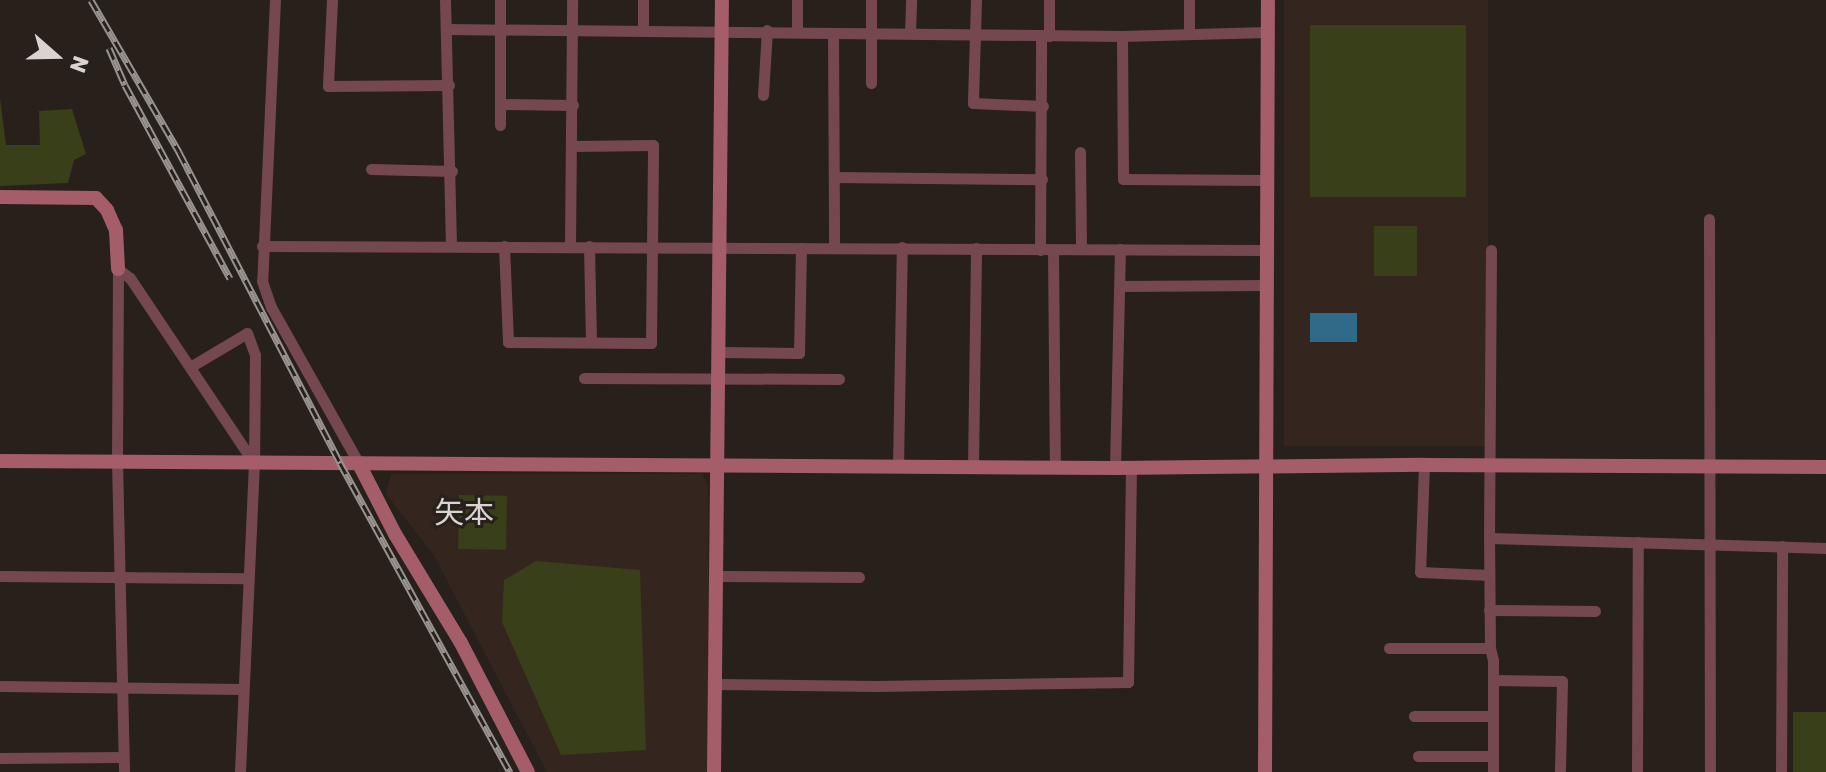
<!DOCTYPE html>
<html>
<head>
<meta charset="utf-8">
<style>
	body { margin:0 }
	#map { position:relative; width:1826px; height:772px; overflow:hidden; background:#28201b; font-family:Rubik,"Noto Sans JP",sans-serif }
	div>[style] { position:absolute }
	[style*='--x'] { left:calc(var(--x)*1px); top:calc(var(--y)*1px); width:calc(var(--w)*1px); rotate:calc(var(--a)*1deg) }
	.built>* { inset:0; background:#34261e; transform-origin:0 0 }
	.green>* { inset:0; background:#393f18; transform-origin:0 0 }
	.water>* { inset:0; background:#2f6a88; transform-origin:0 0 }
	.street>* { height:11px; margin:-5.5px; padding:0 5.5px; transform-origin:5.5px; border-radius:5.5px; background:#754850 }
	.secondary>* { height:14px; margin:-7px; padding:0 7px; transform-origin:7px; border-radius:7px; background:#a45d69 }
	.rail>* { height:7px; margin-top:-3.5px; transform-origin:0; background:repeating-linear-gradient(90deg,#28201b 0 12px,#99938f 0 24px); box-sizing:border-box; border-block:2px solid #99938f }
	span { translate:-50% -50%; white-space:nowrap; text-align:center; line-height:1.15; -webkit-text-stroke:6px #28201b; paint-order:stroke }
	.quarter-label { font-size:30px; color:#d9d4d1 }
	.north { position:absolute; left:16px; top:16px; width:80px; height:80px; -webkit-text-stroke:6px #28201b; paint-order:stroke; rotate:110deg; font-size:22px; font-weight:700; line-height:32px; text-align:center; color:#d9d4d1 }
	.north::after { content:''; display:block; margin:auto; width:28px; height:36px; background:#d9d4d1; clip-path:polygon(50% 0,100% 100%,50% 72%,0 100%) }
</style>
</head>
<body>
<div id="map">
	<div class="built">
		<div style="left:1284px;top:0;width:204px;height:446px"></div>
		<div style="clip-path:polygon(391px 474px,702px 474px,708px 486px,710px 772px,547px 772px,433px 554px,386px 494px)"></div>
	</div>
	<div class="green">
		<div style="left:1310px;top:25px;width:156px;height:172px"></div>
		<div style="clip-path:polygon(0 98px,6px 145px,40px 145px,39px 111px,72px 109px,86px 154px,74px 160px,68px 183px,0 186px)"></div>
		<div style="left:1374px;top:226px;width:43px;height:50px"></div>
		<div style="left:459px;top:495px;width:48px;height:54px;rotate:1deg"></div>
		<div style="clip-path:polygon(536px 561px,640px 570px,646px 750px,561px 755px,502px 622px,504px 580px)"></div>
		<div style="left:1826px;top:712px;width:60px;height:33px;rotate:90deg"></div>
	</div>
	<div class="water">
		<div style="left:1310px;top:313px;width:47px;height:29px"></div>
	</div>
	<div class="street">
		<div style="--x:275;--y:0;--w:281;--a:92.6"></div>
		<div style="--x:262;--y:281;--w:28;--a:71"></div>
		<div style="--x:271;--y:307;--w:180;--a:60.7"></div>
		<div style="--x:332;--y:0;--w:86;--a:92.7"></div>
		<div style="--x:328;--y:86;--w:121;--a:-0.5"></div>
		<div style="--x:445;--y:0;--w:245;--a:88.6"></div>
		<div style="--x:797;--y:0;--w:31;--a:90"></div>
		<div style="--x:871;--y:0;--w:83;--a:90"></div>
		<div style="--x:976;--y:0;--w:103;--a:91.7"></div>
		<div style="--x:973;--y:103;--w:70;--a:2.5"></div>
		<div style="--x:447;--y:29;--w:675;--a:0.59"></div>
		<div style="--x:1122;--y:36;--w:145;--a:-1.6"></div>
		<div style="--x:643;--y:29;--w:29;--a:-90"></div>
		<div style="--x:833;--y:33;--w:213;--a:89.7"></div>
		<div style="--x:910;--y:33;--w:33;--a:-88"></div>
		<div style="--x:1189;--y:34;--w:34;--a:-90"></div>
		<div style="--x:1049;--y:36;--w:36;--a:-90"></div>
		<div style="--x:1122;--y:36;--w:143;--a:89.6"></div>
		<div style="--x:1123;--y:179;--w:143;--a:0.4"></div>
		<div style="--x:763;--y:95;--w:65;--a:-86.5"></div>
		<div style="--x:500;--y:104;--w:73;--a:0.8"></div>
		<div style="--x:500;--y:125;--w:125;--a:-90"></div>
		<div style="--x:1080;--y:152;--w:95;--a:89.4"></div>
		<div style="--x:371;--y:169;--w:81;--a:1.4"></div>
		<div style="--x:835;--y:177;--w:207;--a:0.6"></div>
		<div style="--x:1709;--y:219;--w:553;--a:89.9"></div>
		<div style="--x:262;--y:246;--w:1003;--a:0.23"></div>
		<div style="--x:504;--y:246;--w:96;--a:87.6"></div>
		<div style="--x:508;--y:342;--w:143;--a:0.4"></div>
		<div style="--x:651;--y:343;--w:198;--a:-89.4"></div>
		<div style="--x:653;--y:145;--w:79;--a:179.3"></div>
		<div style="--x:570;--y:246;--w:246;--a:-89.5"></div>
		<div style="--x:589;--y:246;--w:96;--a:88.8"></div>
		<div style="--x:1040;--y:250;--w:215;--a:-89.7"></div>
		<div style="--x:1053;--y:250;--w:218;--a:89.5"></div>
		<div style="--x:118;--y:269;--w:15;--a:37"></div>
		<div style="--x:130;--y:278;--w:223;--a:56.2"></div>
		<div style="--x:254;--y:463;--w:309;--a:92.6"></div>
		<div style="--x:118;--y:269;--w:192;--a:90.3"></div>
		<div style="--x:117;--y:461;--w:311;--a:88.7"></div>
		<div style="--x:1121;--y:286;--w:146;--a:-0.4"></div>
		<div style="--x:720;--y:352;--w:79;--a:0.7"></div>
		<div style="--x:799;--y:353;--w:105;--a:-88.9"></div>
		<div style="--x:190;--y:367;--w:66;--a:-30.8"></div>
		<div style="--x:247;--y:333;--w:23;--a:70"></div>
		<div style="--x:255;--y:355;--w:106;--a:90.5"></div>
		<div style="--x:584;--y:378;--w:255;--a:0.2"></div>
		<div style="--x:1424;--y:465;--w:107;--a:92.1"></div>
		<div style="--x:1420;--y:572;--w:69;--a:2.5"></div>
		<div style="--x:898;--y:467;--w:220;--a:-89"></div>
		<div style="--x:973;--y:467;--w:219;--a:-89.2"></div>
		<div style="--x:1115;--y:468;--w:219;--a:-88.7"></div>
		<div style="--x:1489;--y:538;--w:288;--a:-89.6"></div>
		<div style="--x:0;--y:576;--w:246;--a:0.5"></div>
		<div style="--x:715;--y:576;--w:144;--a:0.4"></div>
		<div style="--x:1489;--y:610;--w:106;--a:0.5"></div>
		<div style="--x:1389;--y:648;--w:101;--a:0"></div>
		<div style="--x:1490;--y:648;--w:12;--a:76"></div>
		<div style="--x:1493;--y:660;--w:112;--a:90"></div>
		<div style="--x:1490;--y:648;--w:110;--a:-90.5"></div>
		<div style="--x:1489;--y:538;--w:337;--a:1.7"></div>
		<div style="--x:1493;--y:680;--w:69;--a:0.8"></div>
		<div style="--x:1562;--y:681;--w:91;--a:91.3"></div>
		<div style="--x:715;--y:684;--w:161;--a:0.7"></div>
		<div style="--x:876;--y:686;--w:252;--a:-0.9"></div>
		<div style="--x:1128;--y:682;--w:214;--a:-89.2"></div>
		<div style="--x:0;--y:686;--w:242;--a:0.7"></div>
		<div style="--x:1414;--y:716;--w:79;--a:0"></div>
		<div style="--x:1418;--y:756;--w:75;--a:0"></div>
		<div style="--x:0;--y:758;--w:123;--a:-0.5"></div>
		<div style="--x:1637;--y:772;--w:230;--a:-89.8"></div>
		<div style="--x:1781;--y:772;--w:226;--a:-89.7"></div>
	</div>
	<div class="secondary">
		<div style="--x:0;--y:197;--w:96;--a:0.6"></div>
		<div style="--x:96;--y:198;--w:16;--a:47"></div>
		<div style="--x:107;--y:210;--w:22;--a:66"></div>
		<div style="--x:116;--y:230;--w:39;--a:87"></div>
		<div style="--x:0;--y:461;--w:1115;--a:0.36"></div>
		<div style="--x:1115;--y:468;--w:309;--a:-0.6"></div>
		<div style="--x:1424;--y:465;--w:402;--a:0.3"></div>
		<div style="--x:359;--y:464;--w:79;--a:62.8"></div>
		<div style="--x:395;--y:534;--w:127;--a:58.8"></div>
		<div style="--x:461;--y:643;--w:145;--a:62.6"></div>
		<div style="--x:714;--y:772;--w:772;--a:-89.41"></div>
		<div style="--x:1265;--y:772;--w:772;--a:-89.78"></div>
	</div>
	<div class="rail">
		<div style="--x:91;--y:0;--w:176;--a:59.9"></div>
		<div style="--x:179;--y:152;--w:350;--a:62.6"></div>
		<div style="--x:340;--y:463;--w:353;--a:61.2"></div>
		<div style="--x:109;--y:48;--w:40;--a:66.6"></div>
		<div style="--x:125;--y:85;--w:220;--a:61.5"></div>
	</div>
	<div class="quarter-label">
		<span style="left:464px;top:513px">矢本</span>
	</div>
	<div class="north">N</div>
</div>
</body>
</html>
